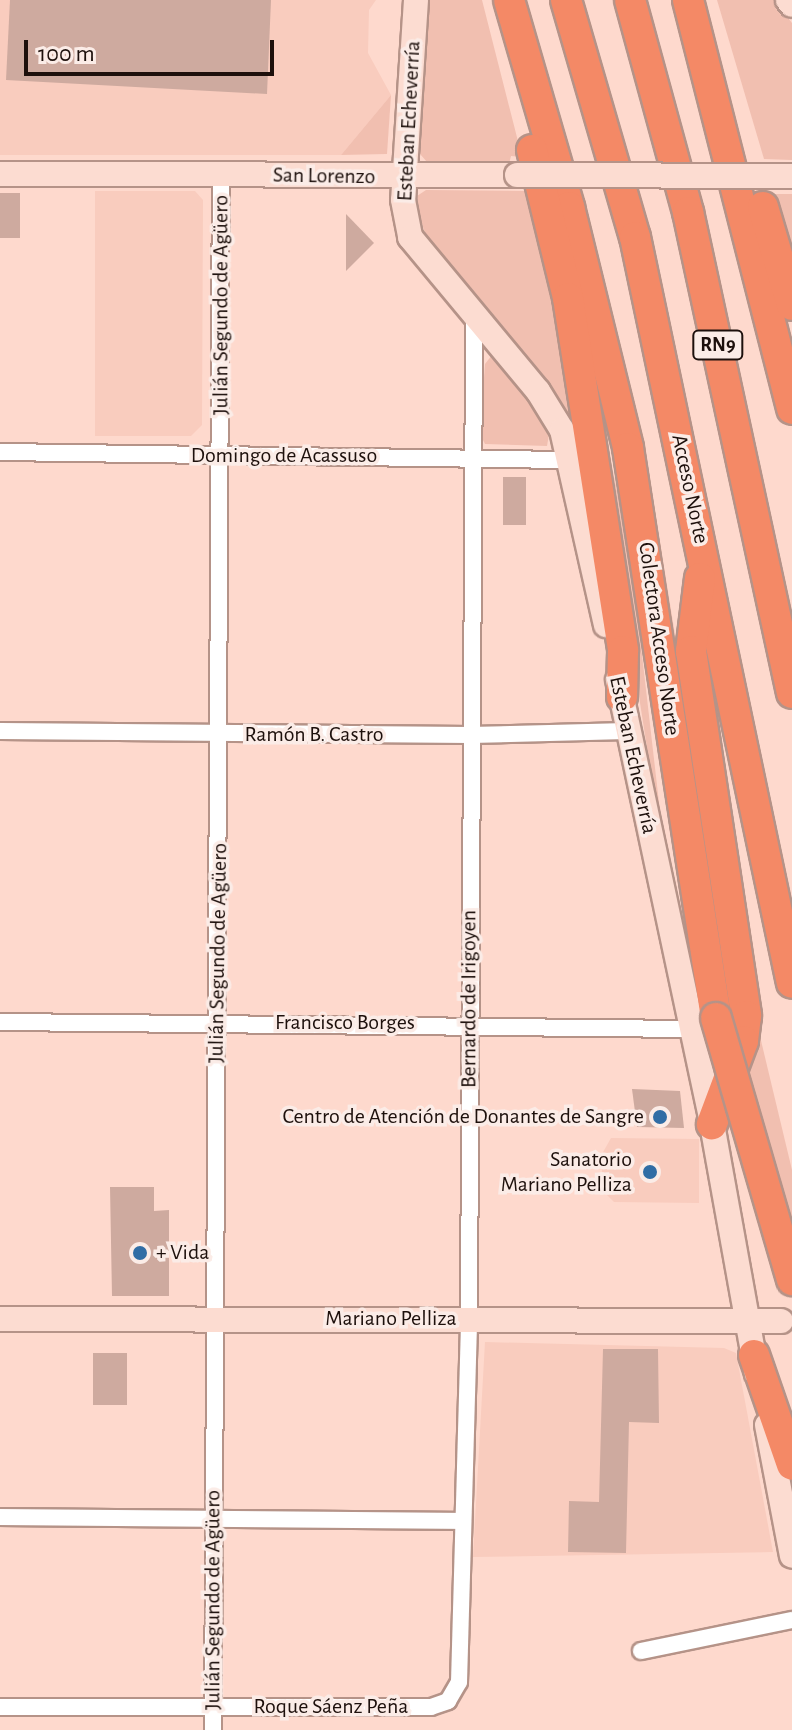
<!DOCTYPE html>
<html>
<head>
<meta charset="utf-8">
<style>
	body { margin:0 }
	#map { position:relative; width:792px; height:1730px; overflow:hidden; background:#fed9cd; font-family:"Alegreya Sans",sans-serif }
	div>[style] { position:absolute }
	[style*='--x'] { left:calc(var(--x)*1px); top:calc(var(--y)*1px); width:calc(var(--w)*1px); rotate:calc(var(--a)*1deg) }
	.built>* { inset:0; background:#f9ccbe }
	.green>* { inset:0; background:#f1bfb0 }
	.building>* { inset:0; background:#ceaa9f; transform-origin:0 0 }
	.roads { filter:drop-shadow(2px 0 #b59388) drop-shadow(-2px 0 #b59388) drop-shadow(0 2px #b59388) drop-shadow(0 -2px #b59388) }
	.street>* { height:16px; margin:-8px; padding:0 8px; transform-origin:8px; border-radius:8px; background:#fff }
	.secondary>* { height:24px; margin:-12px; padding:0 12px; transform-origin:12px; border-radius:12px; background:#fcdcd1 }
	.highway>* { height:30px; margin:-15px; padding:0 15px; transform-origin:15px; border-radius:15px; background:#f48966 }
	.bridges { filter:drop-shadow(2px 0 #b59388) drop-shadow(-2px 0 #b59388) drop-shadow(0 2px #b59388) drop-shadow(0 -2px #b59388) }
	.secondary-bridge>* { height:24px; margin:-12px; padding:0 12px; transform-origin:12px; border-radius:12px; background:#fcdcd1 }
	.highway-bridge>* { height:30px; margin:-15px; padding:0 15px; transform-origin:15px; border-radius:15px; background:#f48966 }
	.dots>* { width:22px; height:22px; translate:-50% -50%; box-sizing:border-box; border:4px solid #fbece7; border-radius:50% }
	span { translate:-50% -50%; white-space:nowrap; text-align:center; line-height:1.15; -webkit-text-stroke:7px #fbece7; paint-order:stroke }
	.shield-label span { padding:2px 6px; background:#fbece7; border:2px solid; border-radius:6px; -webkit-text-stroke-width:0 }
	.shield-label { font-size:20px; color:#1d100c; font-weight:700 }
	.street-label { font-size:22px; color:#1d100c }
	.poi-label { font-size:22px; color:#1d100c }
	.right { translate:-100% -50%; text-align:right }
	.left { translate:0 -50%; text-align:left }
	.scale { position:absolute; left:24px; top:40px; width:250px; height:36px; box-sizing:border-box; border:4px solid #1d100c; border-top:0; padding-left:10px; font-size:24px; line-height:28px; white-space:nowrap; color:#1d100c; -webkit-text-stroke:6px #fbece7; paint-order:stroke }
</style>
</head>
<body>
<div id="map">
	<div class="built">
		<div style="clip-path:polygon(0 0,376px 0,369px 10px,368px 53px,391px 95px,341px 155px,0 155px)"></div>
		<div style="clip-path:polygon(95px 191px,195px 191px,203px 200px,202px 425px,191px 436px,95px 436px)"></div>
		<div style="clip-path:polygon(611px 1138px,699px 1139px,699px 1203px,614px 1202px,602px 1190px,602px 1154px)"></div>
		<div style="clip-path:polygon(485px 1342px,724px 1348px,736px 1353px,773px 1552px,473px 1557px)"></div>
	</div>
	<div class="green">
		<div style="clip-path:polygon(423px 0,482px 0,522px 157px,511px 156px,509px 164px,427px 162px,414px 147px)"></div>
		<div style="clip-path:polygon(717px 0,774px 0,792px 23px,792px 160px,764px 159px)"></div>
		<div style="clip-path:polygon(391px 95px,387px 154px,341px 155px)"></div>
		<div style="clip-path:polygon(426px 190px,528px 191px,561px 314px,597px 517px,559px 400px,428px 243px,414px 198px)"></div>
		<div style="clip-path:polygon(773px 194px,792px 194px,792px 261px)"></div>
		<div style="clip-path:polygon(588px 350px,631px 559px,668px 881px,615px 544px)"></div>
		<div style="clip-path:polygon(492px 355px,550px 429px,547px 446px,485px 444px,480px 434px,485px 364px)"></div>
		<div style="clip-path:polygon(653px 499px,736px 1011px,733px 1043px,721px 984px)"></div>
		<div style="clip-path:polygon(758px 1028px,792px 1170px,792px 1237px,745px 1087px)"></div>
	</div>
	<div class="building">
		<div style="clip-path:polygon(10px 0,271px 0,267px 94px,6px 80px)"></div>
		<div style="left:0;top:193px;width:20px;height:45px"></div>
		<div style="clip-path:polygon(346px 214px,374px 243px,346px 271px)"></div>
		<div style="left:503px;top:477px;width:23px;height:48px"></div>
		<div style="clip-path:polygon(632px 1089px,680px 1091px,684px 1128px,637px 1127px)"></div>
		<div style="clip-path:polygon(110px 1187px,154px 1187px,154px 1211px,169px 1210px,169px 1296px,112px 1296px)"></div>
		<div style="clip-path:polygon(603px 1349px,658px 1349px,659px 1423px,629px 1422px,626px 1553px,568px 1552px,569px 1501px,599px 1502px)"></div>
		<div style="left:93px;top:1353px;width:34px;height:52px"></div>
	</div>
	<div class="roads">
		<div class="street">
			<div style="--x:0;--y:452;--w:569;--a:0.81"></div>
			<div style="--x:0;--y:731;--w:470;--a:0.5"></div>
			<div style="--x:470;--y:735;--w:157;--a:-1.5"></div>
			<div style="--x:0;--y:1022;--w:690;--a:0.58"></div>
			<div style="--x:0;--y:1517;--w:463;--a:0.5"></div>
			<div style="--x:641;--y:1651;--w:154;--a:-11.6"></div>
			<div style="--x:0;--y:1707;--w:431;--a:0"></div>
			<div style="--x:431;--y:1707;--w:18;--a:-19"></div>
			<div style="--x:448;--y:1701;--w:22;--a:-60"></div>
			<div style="--x:459;--y:1682;--w:364;--a:-88.4"></div>
			<div style="--x:469;--y:1318;--w:1003;--a:-89.71"></div>
			<div style="--x:213;--y:1730;--w:1555;--a:-89.71"></div>
		</div>
		<div class="secondary">
			<div style="--x:416;--y:0;--w:200;--a:93.7"></div>
			<div style="--x:403;--y:200;--w:38;--a:79"></div>
			<div style="--x:410;--y:237;--w:200;--a:50.3"></div>
			<div style="--x:538;--y:391;--w:46;--a:58.4"></div>
			<div style="--x:562;--y:430;--w:200;--a:77.3"></div>
			<div style="--x:788;--y:0;--w:6;--a:51"></div>
			<div style="--x:0;--y:174;--w:517;--a:0.11"></div>
			<div style="--x:618;--y:680;--w:454;--a:78"></div>
			<div style="--x:712;--y:1124;--w:253;--a:79.8"></div>
			<div style="--x:0;--y:1319;--w:781;--a:0.15"></div>
			<div style="--x:767;--y:1425;--w:133;--a:79.2"></div>
		</div>
		<div class="highway">
			<div style="--x:509;--y:0;--w:216;--a:73.8"></div>
			<div style="--x:569;--y:207;--w:248;--a:76.2"></div>
			<div style="--x:628;--y:448;--w:577;--a:81.22"></div>
			<div style="--x:566;--y:0;--w:247;--a:73.8"></div>
			<div style="--x:635;--y:237;--w:762;--a:78.12"></div>
			<div style="--x:630;--y:0;--w:220;--a:74.7"></div>
			<div style="--x:688;--y:212;--w:492;--a:77.8"></div>
			<div style="--x:688;--y:0;--w:422;--a:75.7"></div>
			<div style="--x:532;--y:150;--w:152;--a:76.3"></div>
			<div style="--x:568;--y:298;--w:357;--a:81.1"></div>
			<div style="--x:623;--y:651;--w:46;--a:91.2"></div>
			<div style="--x:763;--y:207;--w:102;--a:73.5"></div>
			<div style="--x:700;--y:578;--w:74;--a:97"></div>
			<div style="--x:691;--y:651;--w:369;--a:81.4"></div>
			<div style="--x:746;--y:1016;--w:25;--a:97"></div>
			<div style="--x:743;--y:1041;--w:89;--a:110.5"></div>
			<div style="--x:754;--y:1355;--w:116;--a:70.9"></div>
		</div>
	</div>
	<div class="bridges">
		<div class="secondary-bridge">
			<div style="--x:517;--y:175;--w:275;--a:0.2"></div>
		</div>
		<div class="highway-bridge">
			<div style="--x:716;--y:1018;--w:273;--a:73.8"></div>
		</div>
	</div>
	<div class="dots">
		<div style="left:660px;top:1117px;background:#306da5"></div>
		<div style="left:650px;top:1172px;background:#306da5"></div>
		<div style="left:140px;top:1253px;background:#306da5"></div>
	</div>
	<div class="shield-label">
		<span style="left:718px;top:345px">RN9</span>
	</div>
	<div class="street-label">
		<span style="left:409px;top:121px;rotate:-87deg">Esteban Echeverría</span>
		<span style="left:324px;top:176px;rotate:1deg">San Lorenzo</span>
		<span style="left:221px;top:305px;rotate:-90deg">Julián Segundo de Agüero</span>
		<span style="left:284px;top:456px">Domingo de Acassuso</span>
		<span style="left:690px;top:489px;rotate:78deg">Acceso Norte</span>
		<span style="left:659px;top:639px;rotate:82deg">Colectora Acceso Norte</span>
		<span style="left:314px;top:735px">Ramón B. Castro</span>
		<span style="left:633px;top:755px;rotate:78deg">Esteban Echeverría</span>
		<span style="left:218px;top:953px;rotate:-89deg">Julián Segundo de Agüero</span>
		<span style="left:469px;top:999px;rotate:-90deg">Bernardo de Irigoyen</span>
		<span style="left:345px;top:1023px">Francisco Borges</span>
		<span style="left:391px;top:1319px">Mariano Pelliza</span>
		<span style="left:213px;top:1600px;rotate:-90deg">Julián Segundo de Agüero</span>
		<span style="left:331px;top:1707px">Roque Sáenz Peña</span>
	</div>
	<div class="poi-label">
		<span class="right" style="left:644px;top:1117px">Centro de Atención de Donantes de Sangre</span>
		<span class="right" style="left:632px;top:1172px">Sanatorio<br>Mariano Pelliza</span>
		<span class="left" style="left:156px;top:1253px">+ Vida</span>
	</div>
	<div class="scale">100 m</div>
</div>
</body>
</html>
